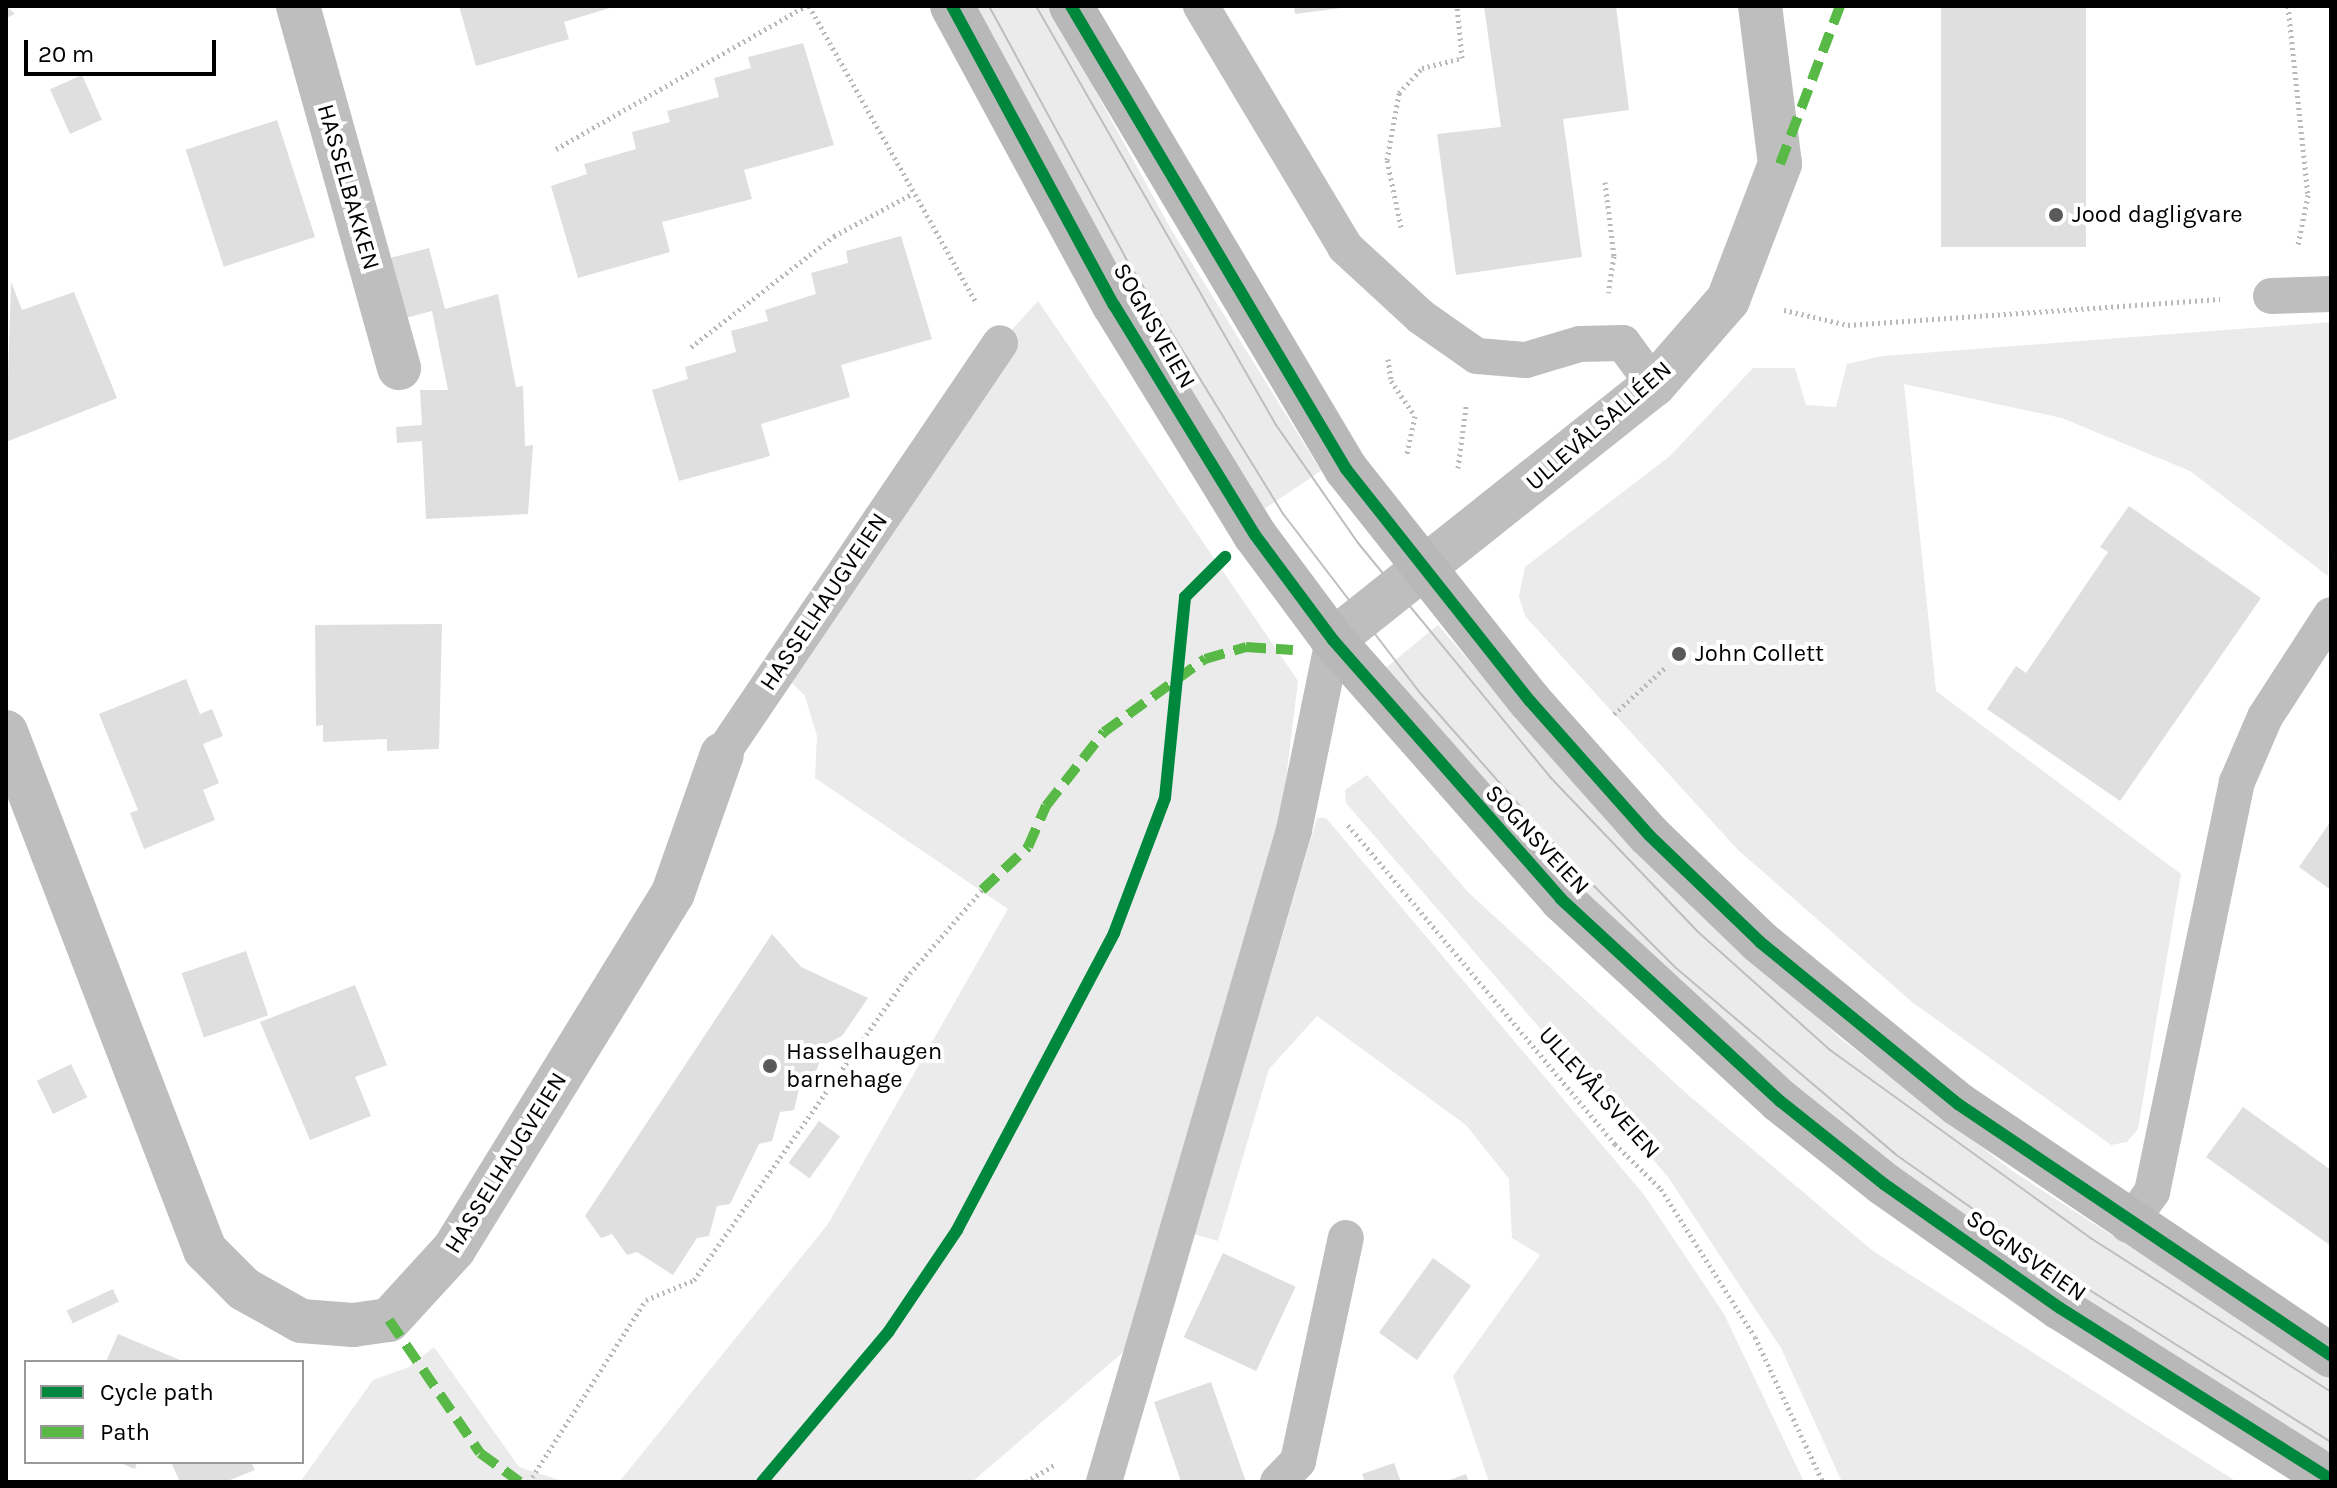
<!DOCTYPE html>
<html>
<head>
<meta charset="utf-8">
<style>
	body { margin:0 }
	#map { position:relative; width:2337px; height:1488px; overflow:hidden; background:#fff; font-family:Karla,sans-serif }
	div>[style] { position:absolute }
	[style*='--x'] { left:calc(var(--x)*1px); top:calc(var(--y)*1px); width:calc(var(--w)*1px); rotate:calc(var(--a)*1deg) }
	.green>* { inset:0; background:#ebebeb }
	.building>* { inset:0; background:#dfdfdf; transform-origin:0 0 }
	.path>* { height:5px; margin-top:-2.5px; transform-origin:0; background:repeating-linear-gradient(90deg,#b9b9b9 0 2px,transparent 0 6px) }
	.lane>* { height:36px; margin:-18px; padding:0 18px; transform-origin:18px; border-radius:18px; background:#bebebe }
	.street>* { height:44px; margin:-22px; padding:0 22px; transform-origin:22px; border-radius:22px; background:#bebebe }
	.secondary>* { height:44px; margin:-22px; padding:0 22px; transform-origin:22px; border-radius:22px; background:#b8b8b8 }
	.tram>* { height:2px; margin:-1px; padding:0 1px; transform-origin:1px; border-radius:1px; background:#bebebe }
	.quiet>* { height:10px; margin-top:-5px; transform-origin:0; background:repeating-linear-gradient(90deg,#58b947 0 20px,transparent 0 30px) }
	.cycleway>* { height:12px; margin:-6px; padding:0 6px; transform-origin:6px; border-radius:6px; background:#00873e }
	.dots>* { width:22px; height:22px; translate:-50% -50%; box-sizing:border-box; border:4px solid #fff; border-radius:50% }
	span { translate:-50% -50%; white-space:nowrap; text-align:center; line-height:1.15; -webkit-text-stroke:8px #fff; paint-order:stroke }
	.street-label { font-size:24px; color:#000 }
	.poi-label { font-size:24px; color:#000 }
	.left { translate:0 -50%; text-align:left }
	.frame { position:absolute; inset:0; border:8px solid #000; pointer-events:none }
	.legend { position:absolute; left:24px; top:1360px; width:280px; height:104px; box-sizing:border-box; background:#fff; border:2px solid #999; margin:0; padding:10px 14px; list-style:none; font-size:24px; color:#000 }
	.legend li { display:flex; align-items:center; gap:16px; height:40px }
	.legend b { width:40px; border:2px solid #999 }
	.scale { position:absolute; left:24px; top:40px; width:192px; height:36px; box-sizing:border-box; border:4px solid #000; border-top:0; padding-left:10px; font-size:24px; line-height:28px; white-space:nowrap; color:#000; -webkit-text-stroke:6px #fff; paint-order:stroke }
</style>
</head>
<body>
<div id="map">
	<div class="green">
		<div style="clip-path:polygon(972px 6px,1049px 6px,1172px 231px,1321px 471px,1264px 509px,1138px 310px)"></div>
		<div style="clip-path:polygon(1038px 301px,1298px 681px,1280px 828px,1142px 1336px,972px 1482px,619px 1482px,828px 1224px,1008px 909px,815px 778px,817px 736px,805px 696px,784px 675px,1000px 343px)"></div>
		<div style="clip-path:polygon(2331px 322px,2328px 576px,2190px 471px,2062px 418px,1904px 384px,1936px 691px,2181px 874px,2138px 1129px,2127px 1142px,2111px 1145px,1912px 1002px,1738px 850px,1525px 616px,1519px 596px,1525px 567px,1670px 456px,1753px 368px,1795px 368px,1806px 405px,1836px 407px,1847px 364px,1882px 356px)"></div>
		<div style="clip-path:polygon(1438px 625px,1610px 824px,1840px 1038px,2014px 1172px,2331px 1377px,2331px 1458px,1978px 1231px,1789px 1086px,1564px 876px,1383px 670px)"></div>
		<div style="clip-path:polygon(1367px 775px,1467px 891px,1686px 1093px,1873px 1251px,2237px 1482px,1842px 1482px,1781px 1348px,1668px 1177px,1346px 803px,1345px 790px)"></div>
		<div style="clip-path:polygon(1317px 818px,1326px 818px,1645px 1196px,1724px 1314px,1804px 1482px,1489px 1482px,1453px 1376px,1540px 1255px,1512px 1238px,1509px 1179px,1466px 1125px,1317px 1016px,1269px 1069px,1218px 1241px,1194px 1234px)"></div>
		<div style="clip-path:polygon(434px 1347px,519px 1467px,566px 1482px,300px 1482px,373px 1380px,409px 1367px)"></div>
	</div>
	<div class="building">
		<div style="clip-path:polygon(6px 6px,15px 14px,6px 18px)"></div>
		<div style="clip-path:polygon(459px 6px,613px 6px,613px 7px,564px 22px,569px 39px,476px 66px)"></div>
		<div style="clip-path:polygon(1294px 6px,1342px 6px,1342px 8px,1295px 14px)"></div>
		<div style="clip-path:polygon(1484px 6px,1616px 6px,1629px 110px,1563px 119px,1582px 257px,1456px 275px,1437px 134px,1501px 127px)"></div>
		<div style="left:1941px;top:6px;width:145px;height:241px"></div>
		<div style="clip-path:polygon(803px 43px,834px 145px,744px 170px,752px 199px,662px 222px,670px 252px,578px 278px,551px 186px,587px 174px,584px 164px,636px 149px,632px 132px,670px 122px,667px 111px,719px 97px,714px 78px,751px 68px,748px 57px)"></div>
		<div style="left:82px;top:75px;width:49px;height:35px;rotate:66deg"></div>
		<div style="left:277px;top:120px;width:123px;height:96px;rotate:72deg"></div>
		<div style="clip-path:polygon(901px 236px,932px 339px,841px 365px,850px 397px,761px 424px,770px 456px,679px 481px,652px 390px,688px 379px,685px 367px,736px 352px,731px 331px,768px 321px,765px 310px,816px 294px,811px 273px,848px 263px,846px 251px)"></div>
		<div style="clip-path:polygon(429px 248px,445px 309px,498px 294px,516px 387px,523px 386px,525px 446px,533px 445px,528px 514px,426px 519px,422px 441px,397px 443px,396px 427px,422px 425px,420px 390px,448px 390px,432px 311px,402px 319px,386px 259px)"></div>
		<div style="clip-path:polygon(11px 282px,22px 310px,74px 292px,117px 398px,6px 442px)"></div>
		<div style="clip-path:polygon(2129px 506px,2261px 598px,2120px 801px,1987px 709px,2016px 666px,2026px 673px,2108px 552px,2100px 547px)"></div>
		<div style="clip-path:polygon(442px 624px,439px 749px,387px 751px,387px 739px,323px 742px,323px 725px,316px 726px,315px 625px)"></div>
		<div style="clip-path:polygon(186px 679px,200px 714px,212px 709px,223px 736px,203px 744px,219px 783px,203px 790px,215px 820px,144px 849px,130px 813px,138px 810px,99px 714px)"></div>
		<div style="clip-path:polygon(2331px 821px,2331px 890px,2299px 867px)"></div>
		<div style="clip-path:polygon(772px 934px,801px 967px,868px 998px,842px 1036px,826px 1044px,814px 1077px,801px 1080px,794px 1110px,780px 1112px,772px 1141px,759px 1144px,730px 1204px,717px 1206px,709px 1236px,697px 1238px,673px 1275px,637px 1252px,627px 1255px,612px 1234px,601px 1238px,585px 1216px)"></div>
		<div style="left:246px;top:951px;width:68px;height:68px;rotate:71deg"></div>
		<div style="clip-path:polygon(355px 985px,387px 1065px,355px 1077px,371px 1116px,310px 1140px,260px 1022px)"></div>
		<div style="left:71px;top:1064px;width:37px;height:38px;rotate:64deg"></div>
		<div style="clip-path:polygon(2243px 1107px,2331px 1170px,2331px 1246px,2206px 1157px)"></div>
		<div style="left:819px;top:1121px;width:26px;height:52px;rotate:36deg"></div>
		<div style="left:1223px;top:1253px;width:80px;height:93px;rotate:25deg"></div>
		<div style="left:1433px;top:1258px;width:47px;height:92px;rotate:36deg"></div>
		<div style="left:113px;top:1289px;width:14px;height:51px;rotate:65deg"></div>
		<div style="clip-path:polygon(118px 1334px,180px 1360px,106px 1362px)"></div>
		<div style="clip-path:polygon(1211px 1382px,1246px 1482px,1181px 1482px,1154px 1402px)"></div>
		<div style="clip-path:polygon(118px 1462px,137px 1462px,135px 1469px)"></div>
		<div style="clip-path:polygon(171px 1462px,251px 1462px,255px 1470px,225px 1482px,180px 1482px)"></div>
		<div style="clip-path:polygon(1394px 1463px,1401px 1482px,1365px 1482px,1362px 1474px)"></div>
		<div style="clip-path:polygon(1466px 1474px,1469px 1482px,1444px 1482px)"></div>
	</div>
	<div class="path">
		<div style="--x:809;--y:6;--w:338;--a:60.6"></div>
		<div style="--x:2288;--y:6;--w:190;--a:84"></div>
		<div style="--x:2308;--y:195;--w:51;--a:101.3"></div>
		<div style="--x:556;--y:149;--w:288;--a:-29.8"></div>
		<div style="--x:1605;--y:182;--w:75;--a:83.1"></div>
		<div style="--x:1614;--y:256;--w:37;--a:99"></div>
		<div style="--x:1401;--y:227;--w:68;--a:-101.8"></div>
		<div style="--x:1387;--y:160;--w:68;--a:-79.8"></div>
		<div style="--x:1399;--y:93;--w:34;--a:-47"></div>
		<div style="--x:1422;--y:68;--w:41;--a:-14"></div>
		<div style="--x:1462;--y:58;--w:52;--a:-95.5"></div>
		<div style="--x:1784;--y:310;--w:66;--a:13.2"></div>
		<div style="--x:1848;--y:325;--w:373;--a:-4"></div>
		<div style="--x:691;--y:347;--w:181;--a:-37.8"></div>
		<div style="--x:834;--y:236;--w:89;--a:-28.3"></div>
		<div style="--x:1388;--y:359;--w:22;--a:82"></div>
		<div style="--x:1391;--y:381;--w:42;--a:55.6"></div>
		<div style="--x:1415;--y:416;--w:40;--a:102"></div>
		<div style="--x:1458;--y:468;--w:62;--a:-82.5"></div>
		<div style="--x:1614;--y:714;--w:72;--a:-42.2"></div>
		<div style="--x:1348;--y:825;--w:416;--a:50.1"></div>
		<div style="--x:1615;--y:1144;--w:64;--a:44.4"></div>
		<div style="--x:1661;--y:1189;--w:175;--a:57.6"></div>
		<div style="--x:1755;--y:1337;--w:160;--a:64.9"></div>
		<div style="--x:529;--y:1482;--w:216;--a:-57.3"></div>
		<div style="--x:646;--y:1300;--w:52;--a:-22.6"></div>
		<div style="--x:694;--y:1280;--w:369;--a:-54.9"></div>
		<div style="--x:906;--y:978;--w:116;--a:-49.2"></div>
		<div style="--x:762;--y:1482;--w:197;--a:-49.9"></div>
		<div style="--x:889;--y:1331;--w:122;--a:-56"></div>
		<div style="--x:957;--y:1230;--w:336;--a:-62.1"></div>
		<div style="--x:1114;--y:933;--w:144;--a:-69.3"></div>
		<div style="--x:1165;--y:798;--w:202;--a:-84.3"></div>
		<div style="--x:1185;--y:597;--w:38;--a:-45"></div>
		<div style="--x:1026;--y:1482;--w:35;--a:-31"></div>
	</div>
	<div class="lane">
		<div style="--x:1201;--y:6;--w:281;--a:59.1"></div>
		<div style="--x:1345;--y:247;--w:103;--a:42.6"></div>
		<div style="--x:1421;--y:317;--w:68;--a:34.9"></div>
		<div style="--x:1477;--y:356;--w:49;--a:4.7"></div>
		<div style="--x:1526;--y:360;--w:56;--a:-16.5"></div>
		<div style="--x:1580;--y:344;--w:43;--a:-1.3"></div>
		<div style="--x:1623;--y:343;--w:52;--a:53.6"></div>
		<div style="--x:2271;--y:296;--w:60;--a:-1.9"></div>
		<div style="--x:722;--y:754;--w:496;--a:-55.9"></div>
		<div style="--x:2128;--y:1225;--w:41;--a:-54"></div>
		<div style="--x:2152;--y:1192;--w:419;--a:-78.3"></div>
		<div style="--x:2237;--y:782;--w:71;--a:-66.7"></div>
		<div style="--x:2265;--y:717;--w:121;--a:-57.1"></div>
		<div style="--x:1104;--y:1482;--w:679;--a:-73.75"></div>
		<div style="--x:1294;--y:830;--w:194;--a:-78.4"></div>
		<div style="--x:1278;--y:1482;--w:29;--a:-46"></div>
		<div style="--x:1298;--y:1461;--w:228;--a:-77.9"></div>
	</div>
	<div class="street">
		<div style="--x:298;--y:6;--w:376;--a:74.4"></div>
		<div style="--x:1333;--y:640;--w:410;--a:-38.5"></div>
		<div style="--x:1654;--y:385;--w:113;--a:-49"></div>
		<div style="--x:1728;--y:300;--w:146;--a:-69.1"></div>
		<div style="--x:1780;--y:164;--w:159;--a:-97.2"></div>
		<div style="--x:6;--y:732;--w:555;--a:68.98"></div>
		<div style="--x:205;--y:1250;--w:55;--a:45"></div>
		<div style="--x:244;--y:1289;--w:65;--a:29.3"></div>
		<div style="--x:301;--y:1321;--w:52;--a:4.4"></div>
		<div style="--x:353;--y:1325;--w:36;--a:-8"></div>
		<div style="--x:389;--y:1320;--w:96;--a:-47.5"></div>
		<div style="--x:454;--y:1249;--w:418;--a:-58.4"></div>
		<div style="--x:673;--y:893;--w:147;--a:-70.6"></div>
	</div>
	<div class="secondary">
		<div style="--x:952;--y:6;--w:340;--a:61.6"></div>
		<div style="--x:1114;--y:305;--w:270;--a:58.5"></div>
		<div style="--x:1255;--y:535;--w:131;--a:53.4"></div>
		<div style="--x:1333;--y:640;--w:345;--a:48.6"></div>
		<div style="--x:1561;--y:899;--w:298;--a:42.7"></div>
		<div style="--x:1780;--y:1101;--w:133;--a:38.6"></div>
		<div style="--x:1884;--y:1184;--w:215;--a:35.2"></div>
		<div style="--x:2060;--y:1308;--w:320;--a:32.3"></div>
		<div style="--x:1071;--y:6;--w:539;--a:59.29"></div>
		<div style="--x:1346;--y:469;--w:296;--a:51.6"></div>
		<div style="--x:1530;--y:701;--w:179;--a:48.4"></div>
		<div style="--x:1649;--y:835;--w:154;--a:43.9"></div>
		<div style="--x:1760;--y:942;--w:256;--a:39.3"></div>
		<div style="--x:1958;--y:1104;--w:450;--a:34"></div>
	</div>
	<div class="tram">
		<div style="--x:989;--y:6;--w:285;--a:61.5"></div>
		<div style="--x:1125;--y:257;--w:303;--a:58.4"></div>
		<div style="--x:1284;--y:515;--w:225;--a:52.6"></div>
		<div style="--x:1421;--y:694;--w:222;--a:48.5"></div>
		<div style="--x:1568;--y:860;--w:153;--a:45"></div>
		<div style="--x:1676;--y:968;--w:287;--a:40.3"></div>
		<div style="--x:1895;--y:1154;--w:217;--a:35.2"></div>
		<div style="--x:2072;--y:1279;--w:306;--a:32.2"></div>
		<div style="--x:1036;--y:6;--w:483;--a:60.2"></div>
		<div style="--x:1276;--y:425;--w:144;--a:55.2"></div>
		<div style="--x:1358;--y:543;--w:303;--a:50.6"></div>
		<div style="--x:1550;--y:777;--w:213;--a:46.3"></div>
		<div style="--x:1697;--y:931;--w:178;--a:41.8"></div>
		<div style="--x:1830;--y:1050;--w:323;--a:35.8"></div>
		<div style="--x:2092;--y:1239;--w:284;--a:32.6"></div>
	</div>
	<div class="quiet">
		<div style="--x:1780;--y:164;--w:169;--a:-69.2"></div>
		<div style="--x:982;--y:890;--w:63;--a:-43.1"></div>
		<div style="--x:1028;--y:847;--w:45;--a:-66.3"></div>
		<div style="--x:1046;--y:806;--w:94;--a:-51.9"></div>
		<div style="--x:1104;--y:732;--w:125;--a:-35.9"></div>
		<div style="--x:1205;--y:659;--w:43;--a:-16.3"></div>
		<div style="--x:1246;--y:647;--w:47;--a:3.7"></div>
		<div style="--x:389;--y:1320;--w:161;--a:55.6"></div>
		<div style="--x:480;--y:1453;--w:49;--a:35.9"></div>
	</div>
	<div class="cycleway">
		<div style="--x:952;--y:6;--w:340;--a:61.6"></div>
		<div style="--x:1114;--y:305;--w:270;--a:58.5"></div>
		<div style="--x:1255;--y:535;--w:131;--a:53.4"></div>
		<div style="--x:1333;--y:640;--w:345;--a:48.6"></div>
		<div style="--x:1561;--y:899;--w:298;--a:42.7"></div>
		<div style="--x:1780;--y:1101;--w:133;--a:38.6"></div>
		<div style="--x:1884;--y:1184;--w:215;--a:35.2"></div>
		<div style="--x:2060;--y:1308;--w:320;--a:32.3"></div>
		<div style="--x:1071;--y:6;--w:539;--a:59.29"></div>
		<div style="--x:1346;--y:469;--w:296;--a:51.6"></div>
		<div style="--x:1530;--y:701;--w:179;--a:48.4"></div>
		<div style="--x:1649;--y:835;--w:154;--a:43.9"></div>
		<div style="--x:1760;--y:942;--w:256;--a:39.3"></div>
		<div style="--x:1958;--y:1104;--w:450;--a:34"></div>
		<div style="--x:762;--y:1482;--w:197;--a:-49.9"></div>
		<div style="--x:889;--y:1331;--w:122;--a:-56"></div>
		<div style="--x:957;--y:1230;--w:336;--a:-62.1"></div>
		<div style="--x:1114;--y:933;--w:144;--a:-69.3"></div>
		<div style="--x:1165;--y:798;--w:202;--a:-84.3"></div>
		<div style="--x:1185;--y:597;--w:57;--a:-45"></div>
	</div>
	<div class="dots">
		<div style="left:2056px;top:215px;background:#595959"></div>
		<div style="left:1679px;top:654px;background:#595959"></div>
		<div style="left:770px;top:1066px;background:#595959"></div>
	</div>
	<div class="street-label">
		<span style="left:348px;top:187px;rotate:74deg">HASSELBAKKEN</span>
		<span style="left:1154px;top:326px;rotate:60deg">SOGNSVEIEN</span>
		<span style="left:1599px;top:426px;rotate:-41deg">ULLEVÅLSALLÉEN</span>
		<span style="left:824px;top:602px;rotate:-56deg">HASSELHAUGVEIEN</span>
		<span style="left:1537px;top:840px;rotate:47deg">SOGNSVEIEN</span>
		<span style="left:1599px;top:1093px;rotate:48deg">ULLEVÅLSVEIEN</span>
		<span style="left:506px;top:1163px;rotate:-58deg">HASSELHAUGVEIEN</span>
		<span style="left:2026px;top:1256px;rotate:35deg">SOGNSVEIEN</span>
	</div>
	<div class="poi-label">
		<span class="left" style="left:2072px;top:215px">Jood dagligvare</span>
		<span class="left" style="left:1695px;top:654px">John Collett</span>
		<span class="left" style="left:786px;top:1066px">Hasselhaugen<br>barnehage</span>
	</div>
	<div class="frame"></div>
	<ul class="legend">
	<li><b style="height:10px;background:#00873e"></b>Cycle path</li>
	<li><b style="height:10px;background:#58b947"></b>Path</li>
	</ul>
	<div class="scale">20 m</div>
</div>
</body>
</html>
